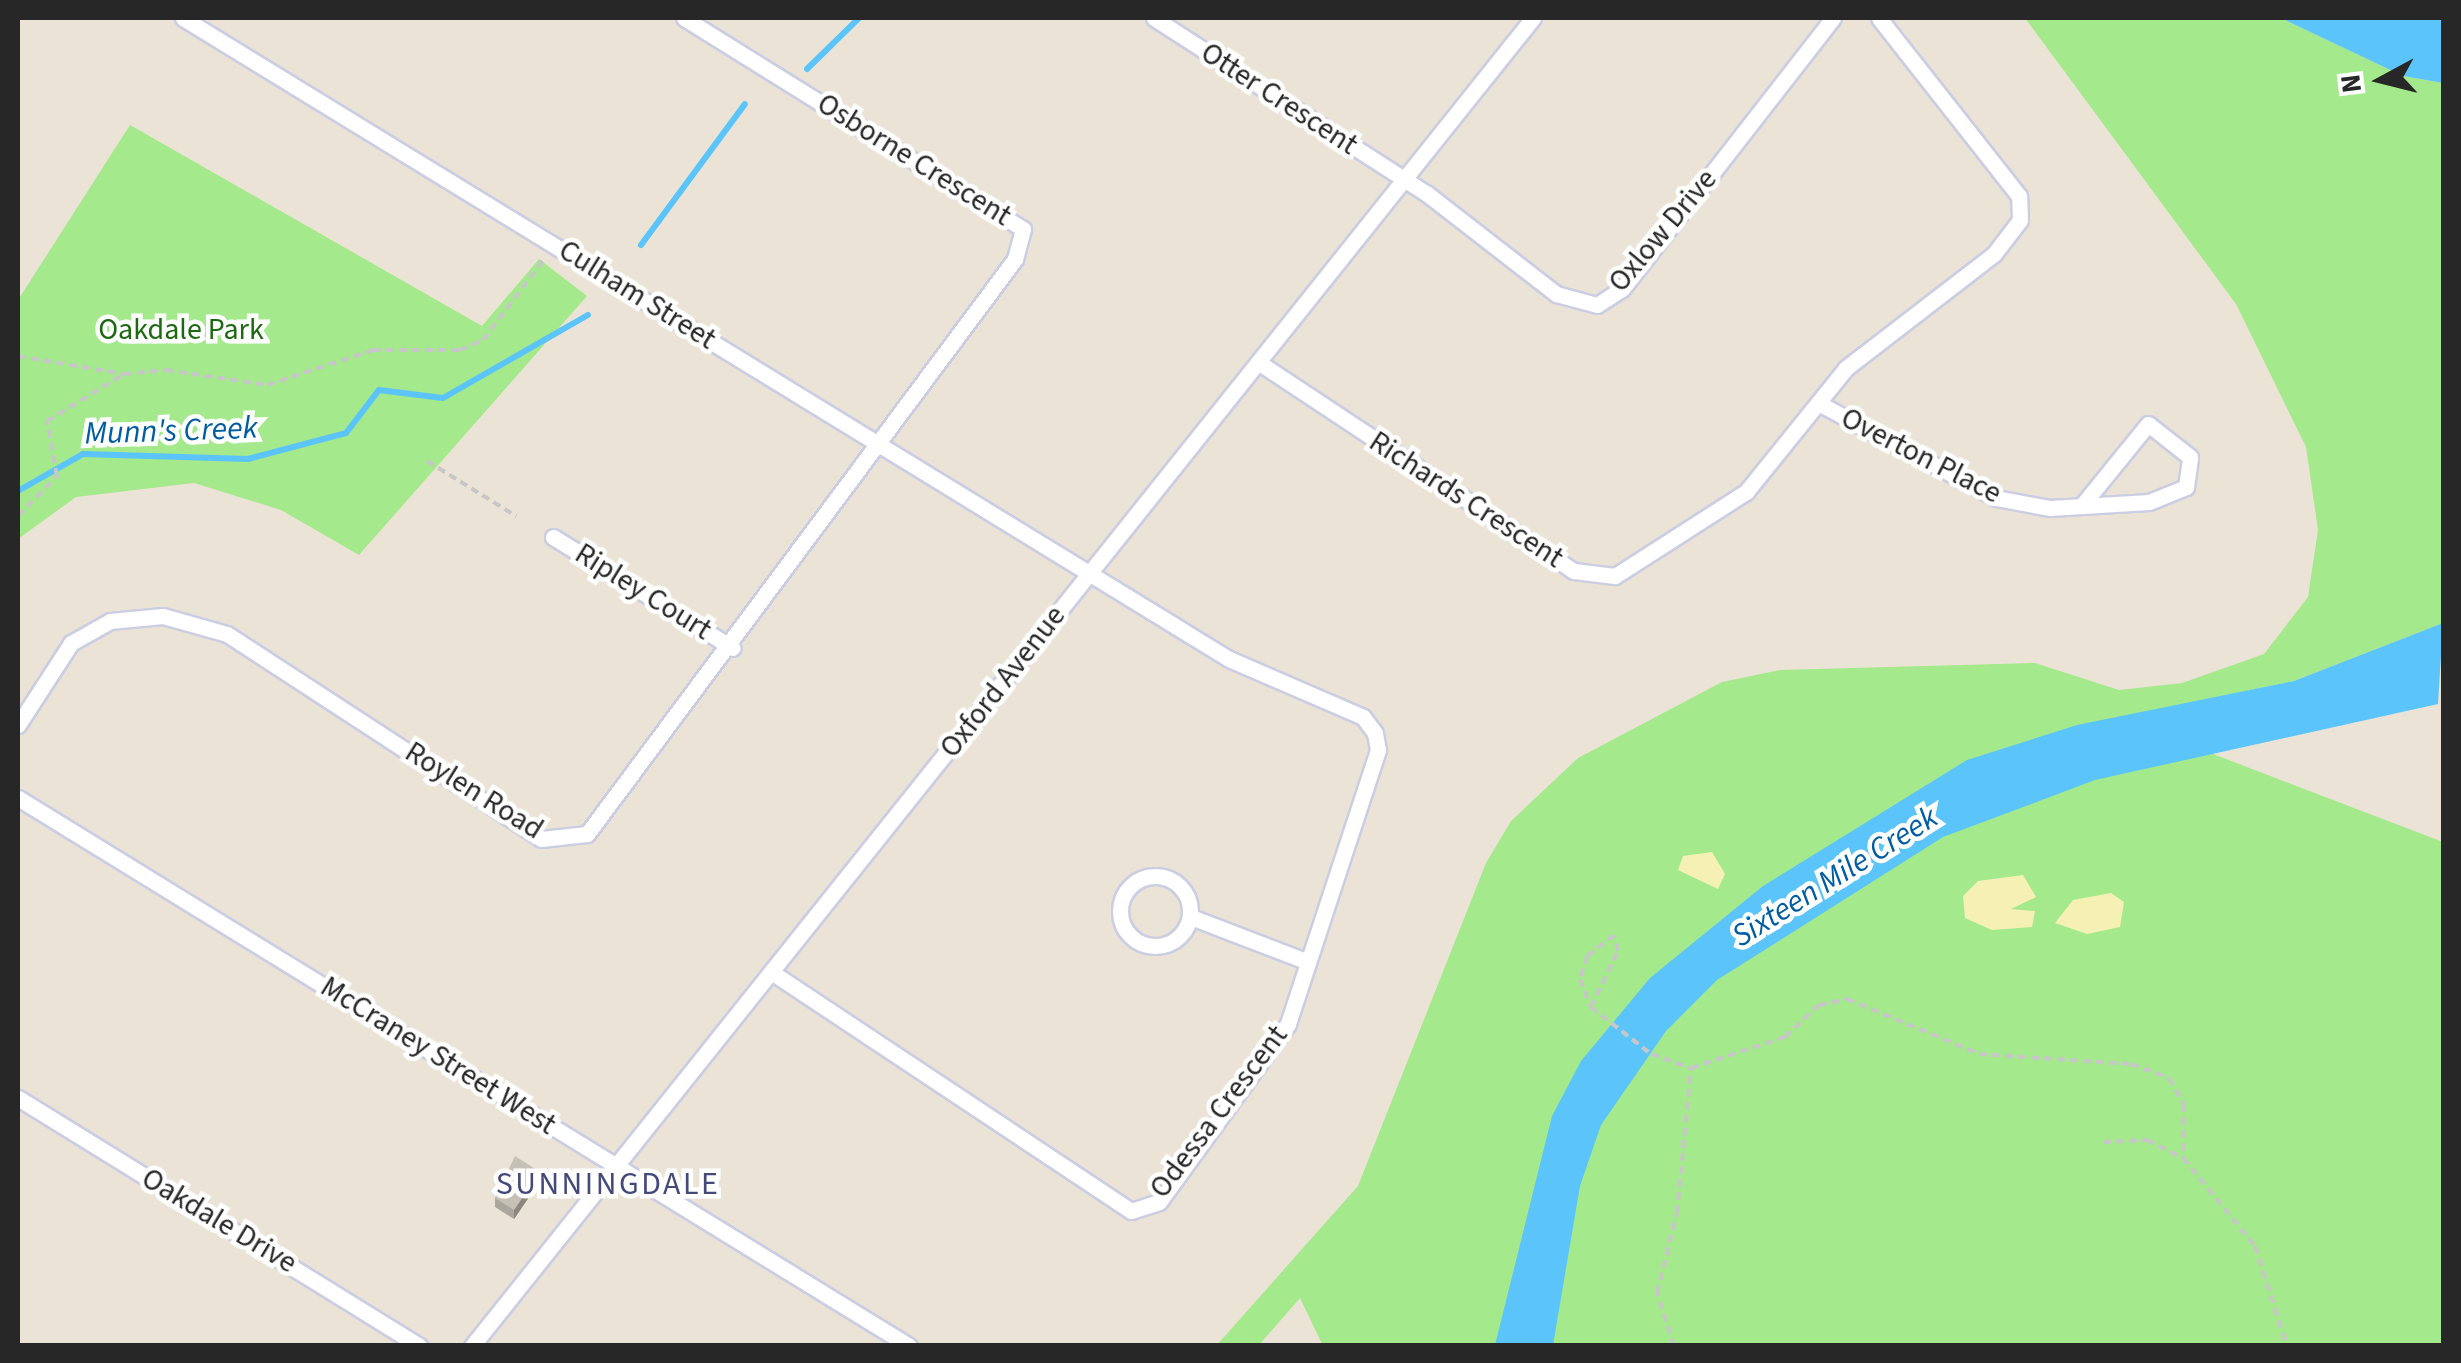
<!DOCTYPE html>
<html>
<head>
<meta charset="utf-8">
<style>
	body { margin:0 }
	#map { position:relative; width:2461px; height:1363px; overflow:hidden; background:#ebe4d6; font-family:"Source Sans 3",sans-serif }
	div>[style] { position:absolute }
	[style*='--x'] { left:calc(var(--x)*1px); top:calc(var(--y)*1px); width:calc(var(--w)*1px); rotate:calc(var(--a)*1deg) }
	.green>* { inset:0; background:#a4e98b }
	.sand>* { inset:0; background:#f5f1b4 }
	.water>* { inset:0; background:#5bc4fb }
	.stream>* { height:6px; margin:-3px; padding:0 3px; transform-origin:3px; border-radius:3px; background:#5bc4fb }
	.path>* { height:4px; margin-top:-2px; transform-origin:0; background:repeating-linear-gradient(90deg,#c7c7c7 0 8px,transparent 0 13px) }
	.roads { filter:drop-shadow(2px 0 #cbcee2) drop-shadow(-2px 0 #cbcee2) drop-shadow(0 2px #cbcee2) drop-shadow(0 -2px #cbcee2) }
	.minor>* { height:15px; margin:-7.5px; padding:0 7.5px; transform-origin:7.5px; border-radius:7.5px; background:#fff }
	.minor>.ring { margin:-7.5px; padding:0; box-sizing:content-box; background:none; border:15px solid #fff; border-radius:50% }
	.wall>* { inset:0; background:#aaa69d }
	.shaded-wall>* { inset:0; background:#8b877f }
	.building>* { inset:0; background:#c6c1b6 }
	span { translate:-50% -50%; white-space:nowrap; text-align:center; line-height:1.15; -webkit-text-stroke:9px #fff; paint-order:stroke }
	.street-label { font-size:30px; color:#272727 }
	.park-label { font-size:30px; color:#1d6911 }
	.water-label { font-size:32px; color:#005da1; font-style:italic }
	.neighbourhood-label { font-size:32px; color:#43497b; letter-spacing:2.5px }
	.frame { position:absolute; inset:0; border:20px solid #272727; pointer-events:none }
	.north { position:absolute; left:2331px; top:30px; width:100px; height:100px; -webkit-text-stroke:8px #fff; paint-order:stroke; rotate:263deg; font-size:28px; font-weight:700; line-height:40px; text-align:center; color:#272727 }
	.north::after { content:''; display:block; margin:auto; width:35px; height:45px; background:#272727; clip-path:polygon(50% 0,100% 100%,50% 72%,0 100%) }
</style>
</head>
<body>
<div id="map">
	<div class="green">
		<div style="clip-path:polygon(2025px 18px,2281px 18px,2403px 76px,2443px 83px,2443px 623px,2294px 681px,2119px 718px,2443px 842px,2443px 1345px,1323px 1346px,1300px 1298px,1259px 1345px,1216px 1346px,1358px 1186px,1486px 863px,1511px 821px,1578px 758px,1722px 682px,1780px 670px,2035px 663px,2119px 690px,2182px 683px,2264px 654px,2308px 597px,2318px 530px,2306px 447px,2236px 304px)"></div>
		<div style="clip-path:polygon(130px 125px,482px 326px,539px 259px,587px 296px,359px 555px,281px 510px,194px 483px,76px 497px,18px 539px,18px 300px)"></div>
	</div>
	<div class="sand">
		<div style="clip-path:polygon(1712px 852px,1725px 874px,1718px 889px,1678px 870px,1683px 856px)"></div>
		<div style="clip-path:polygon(2023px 875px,2036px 897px,2011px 909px,2035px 911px,2032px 927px,1992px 930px,1965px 918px,1963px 896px,1978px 881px)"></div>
		<div style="clip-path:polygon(2111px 893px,2124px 902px,2120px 927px,2087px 934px,2055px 923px,2073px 900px)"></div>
	</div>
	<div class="water">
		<div style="clip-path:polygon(2281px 18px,2443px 18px,2443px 83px,2403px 76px)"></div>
		<div style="clip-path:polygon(2443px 623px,2438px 704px,2095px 780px,1943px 837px,1717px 980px,1666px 1031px,1601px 1125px,1580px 1186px,1553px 1345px,1495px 1345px,1552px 1116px,1581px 1061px,1650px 978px,1763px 886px,1967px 760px,2077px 725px,2294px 681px)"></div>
	</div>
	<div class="stream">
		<div style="--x:807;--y:69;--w:73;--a:-44.4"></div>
		<div style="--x:641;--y:245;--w:175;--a:-53.6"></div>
		<div style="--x:18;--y:491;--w:75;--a:-29.6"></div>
		<div style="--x:83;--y:454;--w:165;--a:1.7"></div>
		<div style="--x:248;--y:459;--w:101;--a:-14.9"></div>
		<div style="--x:346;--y:433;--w:54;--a:-52.5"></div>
		<div style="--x:379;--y:390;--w:64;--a:7.1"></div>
		<div style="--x:443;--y:398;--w:167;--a:-29.8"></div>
	</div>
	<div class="path">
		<div style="--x:18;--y:356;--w:108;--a:9.6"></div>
		<div style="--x:427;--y:461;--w:105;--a:31.7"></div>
		<div style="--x:18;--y:516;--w:56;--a:-45.7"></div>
		<div style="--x:57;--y:476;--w:56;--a:-100.3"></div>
		<div style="--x:47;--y:421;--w:90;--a:-31.4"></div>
		<div style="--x:124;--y:374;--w:42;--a:-5.4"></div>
		<div style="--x:166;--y:370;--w:102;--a:8.4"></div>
		<div style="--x:267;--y:385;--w:112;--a:-18.3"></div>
		<div style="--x:373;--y:350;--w:87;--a:0"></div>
		<div style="--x:460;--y:350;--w:25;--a:-23"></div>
		<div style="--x:483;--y:340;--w:101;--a:-53"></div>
		<div style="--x:1591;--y:1007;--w:62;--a:-64.3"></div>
		<div style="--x:1618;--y:951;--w:16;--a:-104"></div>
		<div style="--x:1614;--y:935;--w:34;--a:142"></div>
		<div style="--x:1587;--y:956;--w:24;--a:107"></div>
		<div style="--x:1580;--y:979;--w:30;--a:69"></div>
		<div style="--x:1591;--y:1007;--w:76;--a:38.1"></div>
		<div style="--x:1651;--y:1054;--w:41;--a:19.7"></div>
		<div style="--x:2103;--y:1142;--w:44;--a:-2.6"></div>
		<div style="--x:2147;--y:1140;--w:40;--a:26.6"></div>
		<div style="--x:1257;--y:1346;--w:13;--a:0"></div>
		<div style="--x:1674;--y:1346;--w:56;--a:-107.8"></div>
		<div style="--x:1657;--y:1293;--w:82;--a:-76"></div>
		<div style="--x:1677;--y:1213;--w:146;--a:-84.5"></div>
		<div style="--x:1691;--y:1068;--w:99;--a:-18.3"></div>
		<div style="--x:1785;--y:1037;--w:47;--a:-43.3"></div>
		<div style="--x:1819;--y:1005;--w:29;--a:-12"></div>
		<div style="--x:1847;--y:999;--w:143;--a:22.6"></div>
		<div style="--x:1979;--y:1054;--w:152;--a:3.8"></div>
		<div style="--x:2131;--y:1064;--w:40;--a:20.2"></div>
		<div style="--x:2169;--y:1078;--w:30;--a:60"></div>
		<div style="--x:2184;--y:1104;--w:54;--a:91.1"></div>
		<div style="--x:2183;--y:1158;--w:114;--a:50.7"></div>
		<div style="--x:2255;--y:1246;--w:105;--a:72.3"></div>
	</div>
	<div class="roads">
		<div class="minor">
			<div style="--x:183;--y:18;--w:1227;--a:31.5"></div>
			<div style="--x:1229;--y:659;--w:146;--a:23.4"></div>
			<div style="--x:1363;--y:717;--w:20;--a:53"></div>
			<div style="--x:1375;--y:733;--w:17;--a:80"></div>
			<div style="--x:1378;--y:750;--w:288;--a:108.2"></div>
			<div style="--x:1288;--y:1024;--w:220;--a:125.9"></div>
			<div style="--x:1159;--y:1202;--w:29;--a:162"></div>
			<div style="--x:1131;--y:1211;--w:430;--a:-146.4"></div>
			<div style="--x:1154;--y:18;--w:323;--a:32.8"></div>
			<div style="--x:1426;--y:193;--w:165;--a:37.8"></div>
			<div style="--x:1556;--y:294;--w:42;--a:15"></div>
			<div style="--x:1597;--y:305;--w:30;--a:-33"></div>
			<div style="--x:1622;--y:289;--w:343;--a:-52.1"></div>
			<div style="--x:1258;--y:362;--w:379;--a:33.5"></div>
			<div style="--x:1574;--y:571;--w:41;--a:7"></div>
			<div style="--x:1615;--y:576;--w:156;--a:-32.7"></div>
			<div style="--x:1746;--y:492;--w:159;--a:-51.1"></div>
			<div style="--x:1846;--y:368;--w:187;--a:-37.6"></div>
			<div style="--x:1994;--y:254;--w:43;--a:-52.6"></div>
			<div style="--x:2020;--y:220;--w:24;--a:-92"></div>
			<div style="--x:2019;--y:196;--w:226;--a:-128.2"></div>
			<div style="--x:1820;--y:404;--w:200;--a:28.1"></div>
			<div style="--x:1996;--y:498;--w:55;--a:10.5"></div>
			<div style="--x:2050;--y:508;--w:99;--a:-3.5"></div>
			<div style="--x:2149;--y:502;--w:40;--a:-22"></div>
			<div style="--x:2186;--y:487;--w:30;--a:-82"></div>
			<div style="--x:2190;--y:457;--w:53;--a:-141.8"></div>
			<div style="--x:2148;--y:424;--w:103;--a:129.1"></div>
			<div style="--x:553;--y:537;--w:211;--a:31.7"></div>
			<div style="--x:18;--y:725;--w:98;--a:-57.1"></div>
			<div style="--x:71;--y:643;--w:45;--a:-29.4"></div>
			<div style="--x:110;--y:621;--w:53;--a:-5.4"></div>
			<div style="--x:163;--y:616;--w:66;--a:15.7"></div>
			<div style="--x:227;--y:634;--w:375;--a:33.1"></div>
			<div style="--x:541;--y:839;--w:46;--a:-6.2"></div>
			<div style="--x:587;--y:834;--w:717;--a:-53.34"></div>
			<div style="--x:1015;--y:259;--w:31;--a:-75"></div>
			<div style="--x:1023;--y:229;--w:399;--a:-148.1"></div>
			<div style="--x:18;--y:798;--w:1046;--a:31.59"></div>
			<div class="ring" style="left:1120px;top:876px;width:55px;height:55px"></div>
			<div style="--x:1191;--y:917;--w:125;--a:21"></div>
			<div style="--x:18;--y:1098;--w:472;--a:31.7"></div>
			<div style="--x:472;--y:1346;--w:1700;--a:-51.38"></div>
		</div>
	</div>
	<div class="wall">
		<div style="clip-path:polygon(540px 1181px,514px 1219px,495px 1207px,495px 1198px)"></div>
	</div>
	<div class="shaded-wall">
		<div style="clip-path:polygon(540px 1172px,540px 1181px,514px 1219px,514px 1210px)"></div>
	</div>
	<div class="building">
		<div style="clip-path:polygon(515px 1156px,540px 1172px,514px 1210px,495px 1198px)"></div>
	</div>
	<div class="street-label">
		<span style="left:1279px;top:99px;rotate:33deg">Otter Crescent</span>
		<span style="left:914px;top:160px;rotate:32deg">Osborne Crescent</span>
		<span style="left:1663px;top:231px;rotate:-50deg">Oxlow Drive</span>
		<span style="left:637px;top:295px;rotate:32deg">Culham Street</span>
		<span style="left:1921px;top:456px;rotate:27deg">Overton Place</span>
		<span style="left:1466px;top:500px;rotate:33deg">Richards Crescent</span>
		<span style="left:643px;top:592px;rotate:32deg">Ripley Court</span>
		<span style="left:1003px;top:682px;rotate:-52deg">Oxford Avenue</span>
		<span style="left:474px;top:791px;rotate:32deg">Roylen Road</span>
		<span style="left:438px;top:1056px;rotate:32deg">McCraney Street West</span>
		<span style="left:1219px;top:1112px;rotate:-53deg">Odessa Crescent</span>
		<span style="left:219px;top:1221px;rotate:31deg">Oakdale Drive</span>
	</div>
	<div class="park-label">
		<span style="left:181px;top:330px">Oakdale Park</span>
	</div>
	<div class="water-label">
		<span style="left:171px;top:431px;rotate:-2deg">Munn's Creek</span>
		<span style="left:1835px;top:877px;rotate:-32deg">Sixteen Mile Creek</span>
	</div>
	<div class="neighbourhood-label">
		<span style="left:608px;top:1184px">SUNNINGDALE</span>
	</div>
	<div class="frame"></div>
	<div class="north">N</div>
</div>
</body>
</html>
